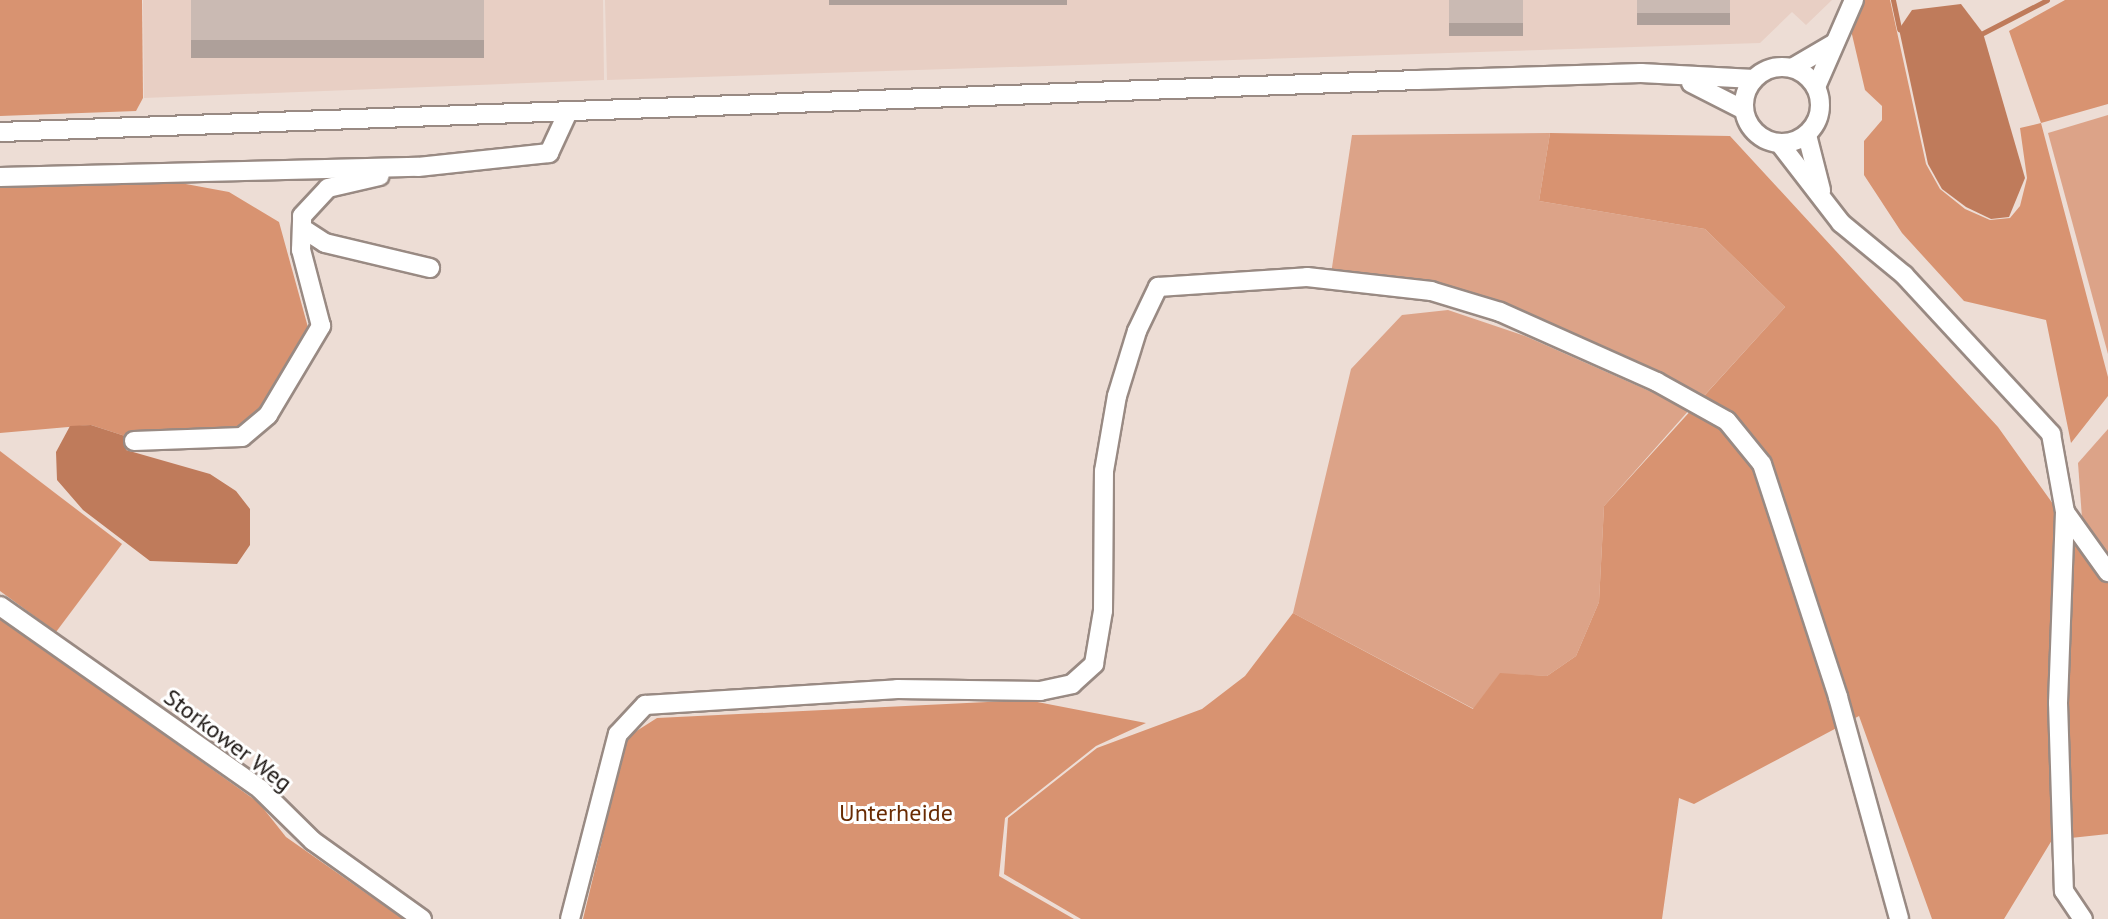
<!DOCTYPE html>
<html>
<head>
<meta charset="utf-8">
<style>
	body { margin:0 }
	#map { position:relative; width:2108px; height:919px; overflow:hidden; background:#edddd5; font-family:"PT Sans",sans-serif }
	div>[style] { position:absolute }
	[style*='--x'] { left:calc(var(--x)*1px); top:calc(var(--y)*1px); width:calc(var(--w)*1px); rotate:calc(var(--a)*1deg) }
	.built>* { inset:0; background:#e8cfc4 }
	.green>* { inset:0; background:#dca388 }
	.forest>* { inset:0; background:#d89371 }
	.water>* { inset:0; background:#bf7b5b }
	.stream>* { height:5px; margin:-2.5px; padding:0 2.5px; transform-origin:2.5px; border-radius:2.5px; background:#bf7b5b }
	.roads { filter:drop-shadow(2px 0 #998a83) drop-shadow(-2px 0 #998a83) drop-shadow(0 2px #998a83) drop-shadow(0 -2px #998a83) }
	.minor>* { height:18px; margin:-9px; padding:0 9px; transform-origin:9px; border-radius:9px; background:#fff }
	.minor>.ring { margin:-9px; padding:0; box-sizing:content-box; background:none; border:18px solid #fff; border-radius:50% }
	.wall>* { inset:0; background:#aea09a; transform-origin:0 0 }
	.building>* { inset:0; background:#cabab3; transform-origin:0 0 }
	span { translate:-50% -50%; white-space:nowrap; text-align:center; line-height:1.15; -webkit-text-stroke:6px #fff; paint-order:stroke }
	.street-label { font-size:24px; color:#1e1815 }
	.park-label { font-size:24px; color:#692b03 }
</style>
</head>
<body>
<div id="map">
	<div class="built">
		<div style="clip-path:polygon(143px 0,603px 0,604px 80px,144px 98px)"></div>
		<div style="clip-path:polygon(605px 0,1832px 0,1806px 25px,1792px 12px,1760px 43px,607px 80px)"></div>
	</div>
	<div class="green">
		<div style="clip-path:polygon(2108px 115px,2108px 354px,2048px 133px)"></div>
		<div style="clip-path:polygon(1550px 133px,1539px 201px,1705px 229px,1785px 307px,1702px 398px,1651px 369px,1594px 351px,1523px 313px,1331px 274px,1352px 135px)"></div>
		<div style="clip-path:polygon(1448px 310px,1525px 336px,1690px 409px,1604px 506px,1599px 602px,1576px 656px,1547px 676px,1501px 674px,1474px 709px,1293px 613px,1351px 369px,1402px 315px)"></div>
		<div style="clip-path:polygon(2108px 429px,2108px 574px,2082px 518px,2078px 463px)"></div>
	</div>
	<div class="forest">
		<div style="clip-path:polygon(0 0,142px 0,143px 98px,136px 111px,0 116px)"></div>
		<div style="clip-path:polygon(1865px 0,1890px 0,1926px 164px,1940px 189px,1965px 209px,1990px 220px,2010px 218px,2020px 206px,2027px 178px,2020px 128px,2041px 123px,2009px 31px,2065px 0,2108px 0,2108px 104px,2041px 123px,2108px 377px,2108px 396px,2071px 443px,2046px 320px,1964px 301px,1902px 233px,1864px 175px,1864px 141px,1882px 120px,1882px 106px,1865px 90px,1850px 26px)"></div>
		<div style="clip-path:polygon(1550px 133px,1730px 136px,1998px 427px,2108px 581px,2108px 834px,2052px 840px,2004px 919px,1932px 919px,1859px 716px,1694px 804px,1679px 798px,1662px 919px,1081px 919px,1004px 874px,1008px 818px,1097px 748px,1202px 709px,1245px 676px,1293px 613px,1473px 709px,1500px 673px,1547px 676px,1576px 656px,1599px 602px,1604px 506px,1785px 307px,1705px 229px,1539px 201px)"></div>
		<div style="clip-path:polygon(175px 182px,229px 192px,279px 222px,309px 331px,263px 406px,245px 427px,210px 432px,125px 436px,91px 425px,0 433px,0 187px)"></div>
		<div style="clip-path:polygon(0 451px,122px 544px,56px 632px,0 591px)"></div>
		<div style="clip-path:polygon(0 617px,259px 803px,286px 837px,403px 919px,0 919px)"></div>
		<div style="clip-path:polygon(1027px 700px,1146px 723px,1096px 746px,1005px 818px,999px 876px,1074px 919px,583px 919px,627px 737px,657px 718px)"></div>
	</div>
	<div class="water">
		<div style="clip-path:polygon(1961px 4px,1983px 33px,2025px 178px,2009px 217px,1991px 219px,1966px 207px,1942px 189px,1928px 164px,1899px 29px,1912px 10px)"></div>
		<div style="clip-path:polygon(91px 425px,125px 436px,126px 450px,210px 474px,236px 491px,250px 509px,250px 545px,237px 564px,150px 561px,83px 510px,57px 480px,56px 452px,70px 426px)"></div>
	</div>
	<div class="stream">
		<div style="--x:1893;--y:0;--w:30;--a:78"></div>
		<div style="--x:1983;--y:33;--w:72;--a:-27.3"></div>
	</div>
	<div class="roads">
		<div class="minor">
			<div class="ring" style="left:1744px;top:67px;width:58px;height:58px"></div>
			<div style="--x:1792;--y:68;--w:48;--a:-30.3"></div>
			<div style="--x:1691;--y:83;--w:59;--a:27"></div>
			<div style="--x:1816;--y:87;--w:95;--a:-66.4"></div>
			<div style="--x:0;--y:132;--w:1418;--a:-2.1"></div>
			<div style="--x:1417;--y:80;--w:224;--a:-1.8"></div>
			<div style="--x:1641;--y:73;--w:113;--a:3"></div>
			<div style="--x:1807;--y:135;--w:57;--a:75.7"></div>
			<div style="--x:1780;--y:144;--w:100;--a:52.3"></div>
			<div style="--x:1841;--y:223;--w:82;--a:39.5"></div>
			<div style="--x:1904;--y:275;--w:217;--a:47.2"></div>
			<div style="--x:2051;--y:434;--w:79;--a:79.8"></div>
			<div style="--x:2065;--y:512;--w:191;--a:92.1"></div>
			<div style="--x:2058;--y:703;--w:188;--a:88.2"></div>
			<div style="--x:2064;--y:891;--w:34;--a:56"></div>
			<div style="--x:0;--y:177;--w:418;--a:-1.4"></div>
			<div style="--x:418;--y:167;--w:132;--a:-6.1"></div>
			<div style="--x:549;--y:153;--w:45;--a:-65.1"></div>
			<div style="--x:302;--y:228;--w:27;--a:33"></div>
			<div style="--x:325;--y:243;--w:108;--a:13.4"></div>
			<div style="--x:134;--y:441;--w:108;--a:-2.1"></div>
			<div style="--x:242;--y:437;--w:34;--a:-40"></div>
			<div style="--x:268;--y:415;--w:104;--a:-59.2"></div>
			<div style="--x:321;--y:326;--w:79;--a:-104.7"></div>
			<div style="--x:301;--y:250;--w:34;--a:-88"></div>
			<div style="--x:302;--y:216;--w:38;--a:-47"></div>
			<div style="--x:328;--y:188;--w:53;--a:-13"></div>
			<div style="--x:2065;--y:512;--w:74;--a:54.4"></div>
			<div style="--x:0;--y:606;--w:318;--a:35.1"></div>
			<div style="--x:260;--y:789;--w:74;--a:44.5"></div>
			<div style="--x:313;--y:841;--w:134;--a:35.6"></div>
			<div style="--x:570;--y:919;--w:191;--a:-75.5"></div>
			<div style="--x:618;--y:734;--w:40;--a:-47"></div>
			<div style="--x:645;--y:705;--w:253;--a:-3.6"></div>
			<div style="--x:897;--y:689;--w:143;--a:0.8"></div>
			<div style="--x:1040;--y:691;--w:33;--a:-12"></div>
			<div style="--x:1072;--y:684;--w:30;--a:-42"></div>
			<div style="--x:1094;--y:664;--w:54;--a:-80.4"></div>
			<div style="--x:1103;--y:611;--w:140;--a:-89.6"></div>
			<div style="--x:1104;--y:471;--w:76;--a:-80.2"></div>
			<div style="--x:1117;--y:396;--w:68;--a:-72.9"></div>
			<div style="--x:1137;--y:331;--w:49;--a:-64.5"></div>
			<div style="--x:1158;--y:287;--w:149;--a:-3.8"></div>
			<div style="--x:1307;--y:277;--w:125;--a:6.4"></div>
			<div style="--x:1431;--y:291;--w:72;--a:16.9"></div>
			<div style="--x:1500;--y:312;--w:172;--a:24"></div>
			<div style="--x:1657;--y:382;--w:80;--a:29.1"></div>
			<div style="--x:1727;--y:421;--w:55;--a:50.9"></div>
			<div style="--x:1762;--y:464;--w:245;--a:71.9"></div>
			<div style="--x:1838;--y:697;--w:230;--a:74.6"></div>
		</div>
	</div>
	<div class="wall">
		<div style="left:191px;top:0;width:293px;height:58px"></div>
		<div style="left:829px;top:0;width:238px;height:5px"></div>
		<div style="left:1449px;top:0;width:74px;height:36px"></div>
		<div style="left:1637px;top:0;width:93px;height:25px"></div>
	</div>
	<div class="building">
		<div style="left:191px;top:0;width:293px;height:40px"></div>
		<div style="left:1449px;top:0;width:74px;height:23px"></div>
		<div style="left:1637px;top:0;width:93px;height:13px"></div>
	</div>
	<div class="street-label">
		<span style="left:228px;top:740px;rotate:37deg">Storkower Weg</span>
	</div>
	<div class="park-label">
		<span style="left:896px;top:813px">Unterheide</span>
	</div>
</div>
</body>
</html>
